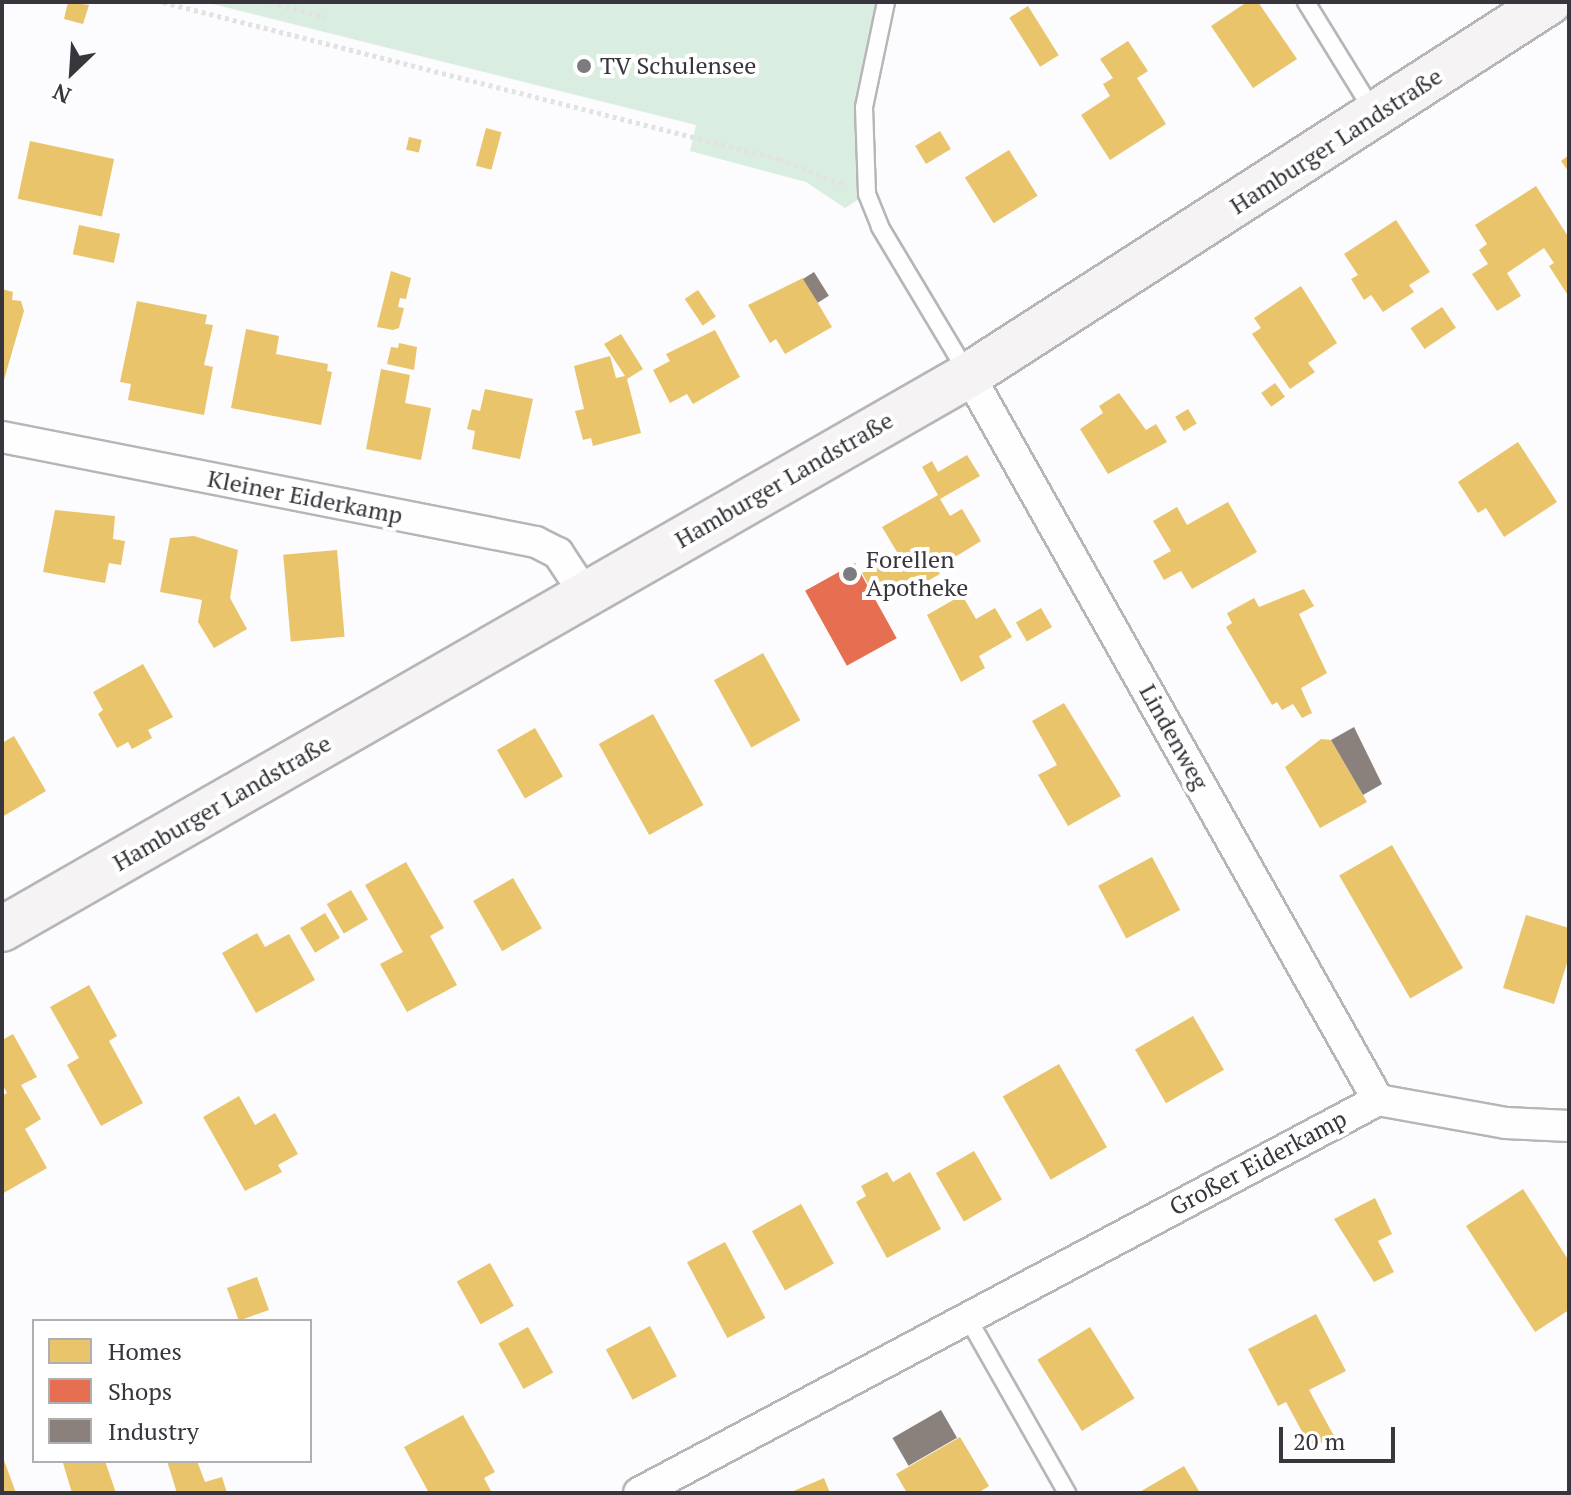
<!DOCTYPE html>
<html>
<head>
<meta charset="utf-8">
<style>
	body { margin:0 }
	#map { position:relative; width:1571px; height:1495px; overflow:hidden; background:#fcfbfd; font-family:"PT Serif",serif }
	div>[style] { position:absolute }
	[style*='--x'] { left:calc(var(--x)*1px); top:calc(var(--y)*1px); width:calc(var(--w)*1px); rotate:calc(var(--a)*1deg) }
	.green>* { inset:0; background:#daede1 }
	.homes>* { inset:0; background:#e9c46a; transform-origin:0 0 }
	.shops>* { inset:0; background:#e76f51; transform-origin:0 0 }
	.industry>* { inset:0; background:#8a817c; transform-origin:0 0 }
	.path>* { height:5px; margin-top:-2.5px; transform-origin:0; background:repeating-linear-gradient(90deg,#e2e2e3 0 4px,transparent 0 8px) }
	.roads { filter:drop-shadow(2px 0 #b6b5b8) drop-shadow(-2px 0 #b6b5b8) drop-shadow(0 2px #b6b5b8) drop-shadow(0 -2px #b6b5b8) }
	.lane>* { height:16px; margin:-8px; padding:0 8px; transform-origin:8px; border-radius:8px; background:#fffeff }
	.street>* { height:30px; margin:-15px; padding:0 15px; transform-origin:15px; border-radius:15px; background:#fffeff }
	.secondary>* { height:44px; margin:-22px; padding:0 22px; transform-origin:22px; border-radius:22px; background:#f6f3f4 }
	.dots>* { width:22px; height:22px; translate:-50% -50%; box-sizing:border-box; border:4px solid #fff; border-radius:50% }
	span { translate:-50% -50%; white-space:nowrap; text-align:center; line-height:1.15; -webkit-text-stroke:8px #fff; paint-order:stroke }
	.poi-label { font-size:24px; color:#38363c }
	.left { translate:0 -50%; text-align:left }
	.street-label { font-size:24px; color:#38363c }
	.frame { position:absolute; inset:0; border:4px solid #38363c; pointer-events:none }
	.legend { position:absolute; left:32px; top:1319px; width:280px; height:144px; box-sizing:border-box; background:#fff; border:2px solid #afafb1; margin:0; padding:10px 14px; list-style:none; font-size:24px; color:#38363c }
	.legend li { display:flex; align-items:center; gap:16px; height:40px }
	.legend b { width:40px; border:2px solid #afafb1 }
	.north { position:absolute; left:32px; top:32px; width:80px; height:80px; -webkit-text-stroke:6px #fff; paint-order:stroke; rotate:205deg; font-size:22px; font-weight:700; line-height:32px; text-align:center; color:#38363c }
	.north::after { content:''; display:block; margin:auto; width:28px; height:36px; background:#38363c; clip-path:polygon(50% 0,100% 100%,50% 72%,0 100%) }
	.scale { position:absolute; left:1279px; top:1427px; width:116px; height:36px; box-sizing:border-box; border:4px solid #38363c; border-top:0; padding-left:10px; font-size:24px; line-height:28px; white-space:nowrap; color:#38363c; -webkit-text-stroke:6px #fff; paint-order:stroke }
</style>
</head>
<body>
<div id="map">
	<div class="green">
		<div style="clip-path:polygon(205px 2px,886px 2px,864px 107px,867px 194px,845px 208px,806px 182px,690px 151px,696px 125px)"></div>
	</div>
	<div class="homes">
		<div style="clip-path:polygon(68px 2px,89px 5px,83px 24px,64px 19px)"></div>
		<div style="clip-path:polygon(1247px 2px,1258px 2px,1297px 59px,1253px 88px,1211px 26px)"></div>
		<div style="left:1028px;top:6px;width:58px;height:22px;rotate:58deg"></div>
		<div style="clip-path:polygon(1128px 41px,1148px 71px,1137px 78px,1166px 124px,1110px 160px,1081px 115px,1110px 96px,1103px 84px,1113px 78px,1100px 59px)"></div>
		<div style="left:486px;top:128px;width:16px;height:39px;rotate:15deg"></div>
		<div style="left:940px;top:131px;width:21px;height:29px;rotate:59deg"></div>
		<div style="left:409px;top:137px;width:13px;height:13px;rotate:13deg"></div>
		<div style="left:30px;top:141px;width:86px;height:59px;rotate:12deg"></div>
		<div style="left:1009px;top:150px;width:54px;height:52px;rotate:58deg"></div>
		<div style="clip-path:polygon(1569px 155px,1569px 172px,1561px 161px)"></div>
		<div style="clip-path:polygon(1536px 186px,1569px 238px,1569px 297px,1549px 266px,1554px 263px,1544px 248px,1507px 273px,1521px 296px,1497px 311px,1472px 274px,1488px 264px,1479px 250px,1487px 244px,1475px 225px)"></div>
		<div style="clip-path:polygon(1396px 220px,1430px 272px,1409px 285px,1414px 292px,1383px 312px,1371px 295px,1364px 300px,1351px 279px,1358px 275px,1344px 254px)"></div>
		<div style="left:79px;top:225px;width:42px;height:30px;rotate:12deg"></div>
		<div style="clip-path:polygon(391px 271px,411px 278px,406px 299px,400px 298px,398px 307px,404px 308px,399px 328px,393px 330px,377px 327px)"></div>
		<div style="clip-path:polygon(803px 278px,832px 327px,785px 354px,776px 339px,770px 343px,748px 305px)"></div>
		<div style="clip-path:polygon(1301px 286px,1337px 343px,1308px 363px,1315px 372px,1290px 389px,1252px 334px,1261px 328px,1254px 318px)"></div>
		<div style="clip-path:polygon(2px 289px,13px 292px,12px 300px,21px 301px,24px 311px,3px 383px)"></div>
		<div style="left:698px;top:290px;width:32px;height:16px;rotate:56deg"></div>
		<div style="clip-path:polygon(137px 301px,207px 315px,205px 324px,213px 325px,204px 365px,213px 367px,204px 415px,128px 400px,131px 384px,120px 382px)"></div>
		<div style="left:1442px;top:307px;width:25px;height:38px;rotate:56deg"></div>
		<div style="clip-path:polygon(246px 329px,279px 336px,276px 354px,328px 364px,327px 371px,332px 372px,321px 425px,231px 408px)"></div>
		<div style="clip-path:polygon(715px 330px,740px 377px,693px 404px,687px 394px,670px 403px,653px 370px,670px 361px,666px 354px)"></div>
		<div style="clip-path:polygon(621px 334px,643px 369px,627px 379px,641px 433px,593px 446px,591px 438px,583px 440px,575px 411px,584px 409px,574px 366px,610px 356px,616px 378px,625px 376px,604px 344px)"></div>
		<div style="clip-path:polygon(399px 343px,417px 347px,414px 370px,387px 364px,391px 347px,398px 348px)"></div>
		<div style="clip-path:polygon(381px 369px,410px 375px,405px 403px,431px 408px,421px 460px,366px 449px)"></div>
		<div style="left:1275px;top:383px;width:17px;height:17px;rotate:54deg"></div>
		<div style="clip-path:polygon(485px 389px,533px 399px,520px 459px,472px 449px,475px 431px,467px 429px,472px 409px,480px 411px)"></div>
		<div style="clip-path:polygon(1119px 393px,1146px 430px,1156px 424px,1167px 442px,1108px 474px,1080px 429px,1103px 413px,1099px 406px)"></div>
		<div style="left:1188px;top:409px;width:17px;height:15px;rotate:59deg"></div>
		<div style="clip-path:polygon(1518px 442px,1557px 502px,1504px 537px,1486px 508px,1478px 513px,1458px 482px)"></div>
		<div style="clip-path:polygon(967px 455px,980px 476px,940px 499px,950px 516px,962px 509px,981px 541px,937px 568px,940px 574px,922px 584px,919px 579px,877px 600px,862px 573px,897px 552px,882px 527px,938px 495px,922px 467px,932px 461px,938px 472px)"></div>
		<div style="clip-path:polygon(1228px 502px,1257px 552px,1192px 589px,1181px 571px,1164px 580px,1153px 561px,1171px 551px,1153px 521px,1177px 507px,1187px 525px)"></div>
		<div style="clip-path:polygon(55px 510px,115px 516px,113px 539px,125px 541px,121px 565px,109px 563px,105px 583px,43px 572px)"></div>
		<div style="clip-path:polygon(194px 536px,238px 550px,230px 598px,247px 629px,214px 648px,198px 622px,202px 600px,160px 592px,170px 538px)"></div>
		<div style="left:337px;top:550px;width:87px;height:54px;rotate:85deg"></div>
		<div style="clip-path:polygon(1304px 589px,1314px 606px,1299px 614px,1327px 673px,1301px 688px,1312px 713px,1302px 718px,1293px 704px,1282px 710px,1277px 702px,1272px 705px,1226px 627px,1232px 623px,1227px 613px,1254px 598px,1259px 607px)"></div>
		<div style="clip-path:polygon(962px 595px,976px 619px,995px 608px,1012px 637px,979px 656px,985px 668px,961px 682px,927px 615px)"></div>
		<div style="left:1041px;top:608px;width:22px;height:29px;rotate:60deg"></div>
		<div style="left:763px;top:653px;width:77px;height:56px;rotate:61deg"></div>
		<div style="clip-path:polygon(143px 664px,173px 717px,148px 730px,152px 738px,132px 749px,128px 742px,117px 748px,98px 714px,103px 710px,93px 692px)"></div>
		<div style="clip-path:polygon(1064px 703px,1121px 796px,1068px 826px,1038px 775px,1057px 765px,1032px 721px)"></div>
		<div style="left:653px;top:714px;width:104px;height:62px;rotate:61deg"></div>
		<div style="left:535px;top:728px;width:56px;height:44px;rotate:60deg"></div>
		<div style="clip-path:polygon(14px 736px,46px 791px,2px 817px,2px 743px)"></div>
		<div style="clip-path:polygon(1321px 739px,1331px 740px,1367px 802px,1320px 828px,1285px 767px)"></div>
		<div style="left:1392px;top:845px;width:142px;height:61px;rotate:60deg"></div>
		<div style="left:1152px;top:857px;width:60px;height:61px;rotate:62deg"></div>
		<div style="clip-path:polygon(406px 862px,444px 928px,430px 936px,457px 985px,407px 1012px,380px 964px,403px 952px,365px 885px)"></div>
		<div style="left:513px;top:878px;width:58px;height:46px;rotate:60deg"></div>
		<div style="left:351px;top:890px;width:34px;height:28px;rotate:60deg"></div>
		<div style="left:325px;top:913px;width:29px;height:29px;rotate:59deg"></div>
		<div style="clip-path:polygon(1526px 915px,1569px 928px,1569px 957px,1554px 1004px,1503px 988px)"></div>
		<div style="clip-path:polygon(257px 933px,265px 947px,289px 934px,315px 980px,256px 1013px,222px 953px)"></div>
		<div style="clip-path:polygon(89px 985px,117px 1036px,109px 1041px,143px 1103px,101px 1126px,67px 1065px,79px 1058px,50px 1007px)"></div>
		<div style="left:1193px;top:1016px;width:62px;height:67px;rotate:60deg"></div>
		<div style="clip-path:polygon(13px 1034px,37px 1077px,21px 1085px,41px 1119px,25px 1129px,47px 1168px,2px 1194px,2px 1096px,7px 1093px,2px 1084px,2px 1040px)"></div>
		<div style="left:1059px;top:1064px;width:96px;height:65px;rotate:60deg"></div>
		<div style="clip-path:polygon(239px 1096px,255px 1125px,275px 1113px,298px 1154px,278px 1165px,282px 1172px,245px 1191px,203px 1117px)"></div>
		<div style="left:974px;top:1151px;width:56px;height:44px;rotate:60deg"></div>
		<div style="clip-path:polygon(887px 1172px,893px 1182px,910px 1172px,941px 1229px,887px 1258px,856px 1202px,866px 1196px,861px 1186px)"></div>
		<div style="clip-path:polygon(1523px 1189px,1569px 1261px,1569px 1310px,1535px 1332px,1466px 1226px)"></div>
		<div style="clip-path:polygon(1375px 1198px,1392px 1234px,1378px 1241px,1394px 1272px,1374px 1282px,1334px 1219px)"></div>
		<div style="left:801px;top:1204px;width:68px;height:56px;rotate:61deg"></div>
		<div style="left:725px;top:1242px;width:86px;height:43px;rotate:62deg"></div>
		<div style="left:490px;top:1263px;width:49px;height:38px;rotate:61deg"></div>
		<div style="left:257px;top:1277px;width:35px;height:32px;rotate:70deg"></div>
		<div style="clip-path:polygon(1316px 1314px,1346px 1371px,1309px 1390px,1334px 1436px,1311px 1448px,1286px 1402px,1278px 1406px,1248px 1349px)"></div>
		<div style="left:650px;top:1326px;width:57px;height:50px;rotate:62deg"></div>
		<div style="left:528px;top:1327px;width:52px;height:34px;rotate:61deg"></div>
		<div style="left:1090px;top:1327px;width:84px;height:62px;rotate:58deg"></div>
		<div style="clip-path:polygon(463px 1415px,495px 1472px,484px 1478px,492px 1493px,429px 1493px,404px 1447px)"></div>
		<div style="clip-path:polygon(960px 1437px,989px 1486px,978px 1493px,907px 1493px,896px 1474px)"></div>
		<div style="clip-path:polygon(2px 1456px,2px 1455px,16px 1493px,2px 1493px)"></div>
		<div style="clip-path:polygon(68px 1461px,105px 1461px,116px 1493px,72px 1493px,63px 1463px)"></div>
		<div style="clip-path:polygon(167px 1461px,197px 1461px,205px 1482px,222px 1477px,227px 1493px,177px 1493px)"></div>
		<div style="clip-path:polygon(1184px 1466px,1200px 1493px,1138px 1493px)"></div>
		<div style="clip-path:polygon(824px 1478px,830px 1493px,789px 1493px)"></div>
	</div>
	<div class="shops">
		<div style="left:855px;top:563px;width:86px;height:57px;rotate:61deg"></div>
	</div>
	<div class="industry">
		<div style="left:814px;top:272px;width:28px;height:13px;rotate:58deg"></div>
		<div style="clip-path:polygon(1354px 727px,1382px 784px,1363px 795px,1331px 740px)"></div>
		<div style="left:941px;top:1410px;width:32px;height:56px;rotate:60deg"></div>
	</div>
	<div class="path">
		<div style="--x:163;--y:2;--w:636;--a:14.3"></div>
		<div style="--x:779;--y:159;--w:68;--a:21.6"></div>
		<div style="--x:270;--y:2;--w:58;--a:15"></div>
	</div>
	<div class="roads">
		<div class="lane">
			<div style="--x:886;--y:2;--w:107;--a:101.8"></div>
			<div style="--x:864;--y:107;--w:87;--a:88"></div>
			<div style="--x:867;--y:194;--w:35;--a:68"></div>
			<div style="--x:880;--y:227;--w:171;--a:59.1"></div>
			<div style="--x:1306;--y:2;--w:132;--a:58.4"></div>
			<div style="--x:966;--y:1315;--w:205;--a:60.4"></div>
		</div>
		<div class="street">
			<div style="--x:969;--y:375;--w:832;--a:60.57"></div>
			<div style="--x:2;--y:437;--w:544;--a:11.12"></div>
			<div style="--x:536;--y:542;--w:25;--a:27"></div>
			<div style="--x:558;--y:553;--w:49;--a:56.6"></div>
			<div style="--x:639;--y:1493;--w:837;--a:-28"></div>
			<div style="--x:1378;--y:1100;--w:130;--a:10.2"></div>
			<div style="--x:1506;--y:1123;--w:63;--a:2.7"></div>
		</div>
		<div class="secondary">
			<div style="--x:2;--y:929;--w:1114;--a:-29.81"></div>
			<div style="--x:969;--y:375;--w:690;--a:-32.75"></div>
		</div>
	</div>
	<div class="dots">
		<div style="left:584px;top:66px;background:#7d7b80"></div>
		<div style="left:850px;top:574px;background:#7d7b80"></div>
	</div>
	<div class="poi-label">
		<span class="left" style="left:600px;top:66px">TV Schulensee</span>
		<span class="left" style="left:866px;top:574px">Forellen<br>Apotheke</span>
	</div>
	<div class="street-label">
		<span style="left:1336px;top:141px;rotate:-33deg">Hamburger Landstraße</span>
		<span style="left:784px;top:480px;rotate:-30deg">Hamburger Landstraße</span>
		<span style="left:305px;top:497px;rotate:11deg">Kleiner Eiderkamp</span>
		<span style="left:1174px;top:737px;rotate:61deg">Lindenweg</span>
		<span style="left:222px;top:803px;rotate:-30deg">Hamburger Landstraße</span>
		<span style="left:1258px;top:1163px;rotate:-28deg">Großer Eiderkamp</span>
	</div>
	<div class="frame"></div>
	<ul class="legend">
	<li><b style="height:22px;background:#e9c46a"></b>Homes</li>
	<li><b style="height:22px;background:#e76f51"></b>Shops</li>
	<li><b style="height:22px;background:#8a817c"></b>Industry</li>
	</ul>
	<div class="north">N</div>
	<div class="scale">20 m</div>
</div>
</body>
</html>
